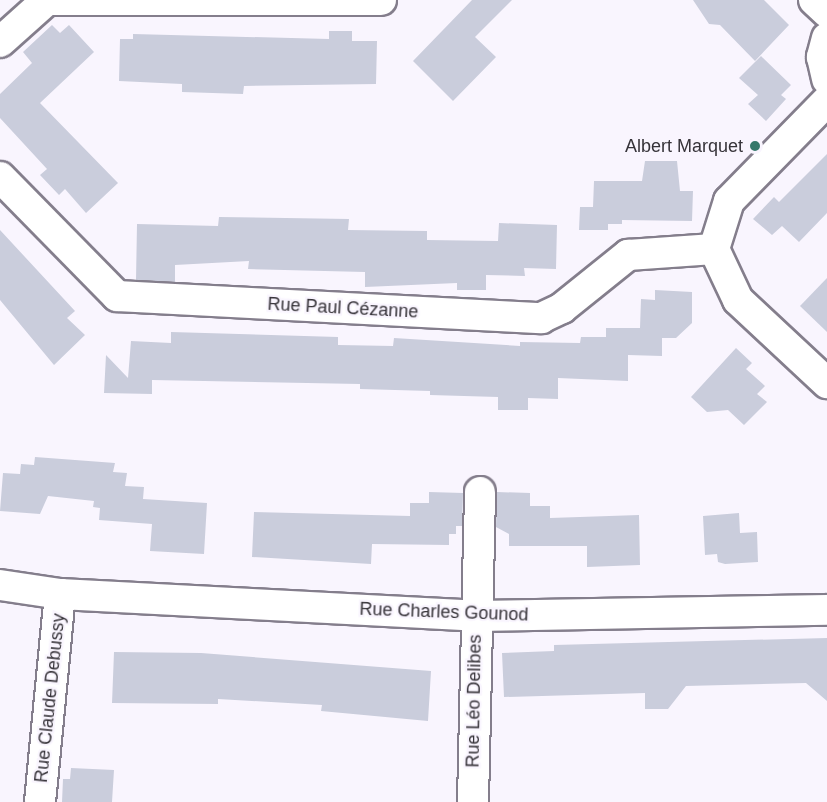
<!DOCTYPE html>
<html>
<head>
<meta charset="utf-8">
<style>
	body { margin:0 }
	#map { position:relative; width:827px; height:802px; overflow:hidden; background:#f9f5fe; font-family:Helvetica,sans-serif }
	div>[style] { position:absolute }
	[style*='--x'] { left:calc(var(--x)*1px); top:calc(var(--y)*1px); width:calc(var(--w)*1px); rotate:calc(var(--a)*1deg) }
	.building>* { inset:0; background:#cacddc }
	.roads { filter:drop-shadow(2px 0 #847e8c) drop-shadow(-2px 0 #847e8c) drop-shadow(0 2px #847e8c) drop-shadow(0 -2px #847e8c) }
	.minor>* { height:30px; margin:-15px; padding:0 15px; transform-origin:15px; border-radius:15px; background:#fff }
	.dots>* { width:16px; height:16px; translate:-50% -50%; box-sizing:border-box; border:3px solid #f9f5fe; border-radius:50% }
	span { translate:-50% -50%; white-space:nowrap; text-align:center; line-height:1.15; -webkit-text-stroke:4.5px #f9f5fe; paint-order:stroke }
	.poi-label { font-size:18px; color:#363339 }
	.right { translate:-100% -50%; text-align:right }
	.street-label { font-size:18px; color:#363339 }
</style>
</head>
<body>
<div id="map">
	<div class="building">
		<div style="clip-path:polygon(472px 0,512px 0,475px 37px,496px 57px,453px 101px,413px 61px)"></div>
		<div style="clip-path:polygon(693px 0,764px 0,789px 25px,755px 61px,720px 25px,709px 24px)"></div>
		<div style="clip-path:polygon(52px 25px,60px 33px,69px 25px,94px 52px,40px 103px,118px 183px,86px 213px,65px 189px,59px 195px,40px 175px,47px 169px,0 118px,0 94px,32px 63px,23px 52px)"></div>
		<div style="clip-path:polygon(329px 31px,352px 31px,352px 41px,377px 41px,376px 84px,244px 86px,243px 94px,182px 92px,182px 84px,119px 81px,120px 39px,133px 39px,133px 34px,329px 39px)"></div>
		<div style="clip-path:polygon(761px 56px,791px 85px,781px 95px,786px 99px,766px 121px,748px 104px,758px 95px,739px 78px)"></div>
		<div style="clip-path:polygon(827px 154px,827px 213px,799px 242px,782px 226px,772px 235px,753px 219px,774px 197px,779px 202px)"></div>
		<div style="clip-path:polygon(645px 161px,677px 161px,680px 191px,693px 191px,692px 221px,622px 220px,622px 224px,608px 224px,608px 230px,579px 230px,580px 207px,593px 207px,594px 181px,642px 181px)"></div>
		<div style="clip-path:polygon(219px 217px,349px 219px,348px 230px,427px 231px,427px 240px,498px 241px,499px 223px,557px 225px,556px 269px,524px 268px,525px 276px,486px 275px,486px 290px,457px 290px,457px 283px,365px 287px,365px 272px,248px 269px,249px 261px,175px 265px,175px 282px,136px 280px,137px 224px,218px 226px)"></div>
		<div style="clip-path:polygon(0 230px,75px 311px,67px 318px,85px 335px,54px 365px,0 300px)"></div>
		<div style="clip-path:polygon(827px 278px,827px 332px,800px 306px)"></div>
		<div style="clip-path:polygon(655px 290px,692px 292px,692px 323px,676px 338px,662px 338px,662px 356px,628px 355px,628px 381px,558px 378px,558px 399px,528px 398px,528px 410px,498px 410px,498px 397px,430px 395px,430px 391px,360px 389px,360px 384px,152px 380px,152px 394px,104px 393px,106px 355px,128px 378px,131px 341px,171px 343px,171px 332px,338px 337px,338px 345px,393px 346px,394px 338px,520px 346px,520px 342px,580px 343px,581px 337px,606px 337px,606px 328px,640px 328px,641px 299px,655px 300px)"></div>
		<div style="clip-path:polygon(736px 348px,752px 363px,746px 369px,765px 386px,757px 394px,767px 402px,744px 425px,728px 410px,707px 412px,691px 397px)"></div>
		<div style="clip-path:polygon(35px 457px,115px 463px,113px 472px,127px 473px,125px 486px,144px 487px,143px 499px,207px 503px,204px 554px,150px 551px,152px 524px,99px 520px,100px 508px,93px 507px,94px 501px,48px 496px,40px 514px,0 511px,3px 473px,20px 474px,21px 464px,34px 465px)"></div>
		<div style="clip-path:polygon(429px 492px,463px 493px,462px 526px,456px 526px,456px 534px,449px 534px,449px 545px,372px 544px,371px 564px,252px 557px,254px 512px,410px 516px,410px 503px,429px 503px)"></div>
		<div style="clip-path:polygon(497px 492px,530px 493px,530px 506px,550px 506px,550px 518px,639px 515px,640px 565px,587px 567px,587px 546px,509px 546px,509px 534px,496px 527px)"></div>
		<div style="clip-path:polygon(739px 513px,740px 533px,757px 532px,758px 562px,725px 564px,718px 562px,717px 554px,705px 555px,703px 516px)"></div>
		<div style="clip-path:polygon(827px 638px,827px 701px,806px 683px,686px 686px,668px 709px,645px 709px,645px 693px,504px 697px,502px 653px,554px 651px,554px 645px)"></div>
		<div style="clip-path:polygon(114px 652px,201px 653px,431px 671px,428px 721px,321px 711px,322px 705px,218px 699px,218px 704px,112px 703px)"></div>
		<div style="clip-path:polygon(71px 768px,114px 770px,112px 802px,62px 802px,63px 779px,70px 779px)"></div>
	</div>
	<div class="roads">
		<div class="minor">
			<div style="--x:814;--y:0;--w:18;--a:43"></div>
			<div style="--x:827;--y:38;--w:20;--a:105"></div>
			<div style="--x:822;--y:57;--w:23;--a:77"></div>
			<div style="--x:0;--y:42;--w:63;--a:-41.8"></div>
			<div style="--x:47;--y:0;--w:334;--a:0"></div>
			<div style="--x:827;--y:101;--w:140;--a:134.4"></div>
			<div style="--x:729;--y:201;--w:50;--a:107.4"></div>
			<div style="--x:714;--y:249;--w:56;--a:64.8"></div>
			<div style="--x:738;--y:300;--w:122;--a:43"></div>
			<div style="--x:0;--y:177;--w:167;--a:45.5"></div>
			<div style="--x:117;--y:296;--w:425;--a:3"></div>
			<div style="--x:541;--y:318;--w:23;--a:-25"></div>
			<div style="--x:562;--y:308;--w:85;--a:-38.8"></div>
			<div style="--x:628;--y:255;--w:86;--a:-4"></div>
			<div style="--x:0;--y:585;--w:61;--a:8.5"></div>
			<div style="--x:60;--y:594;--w:417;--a:3"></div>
			<div style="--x:476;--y:616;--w:351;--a:-1"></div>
			<div style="--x:40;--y:802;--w:209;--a:-84.5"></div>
			<div style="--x:473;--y:802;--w:310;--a:-88.7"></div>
		</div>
	</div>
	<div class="dots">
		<div style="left:755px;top:146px;background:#35786a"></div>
	</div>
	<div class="poi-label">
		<span class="right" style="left:743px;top:146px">Albert Marquet</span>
	</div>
	<div class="street-label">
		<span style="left:343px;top:308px;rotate:3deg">Rue Paul Cézanne</span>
		<span style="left:444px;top:612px;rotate:2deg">Rue Charles Gounod</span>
		<span style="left:50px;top:698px;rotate:-84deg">Rue Claude Debussy</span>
		<span style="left:474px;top:701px;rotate:-89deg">Rue Léo Delibes</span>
	</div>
</div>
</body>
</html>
